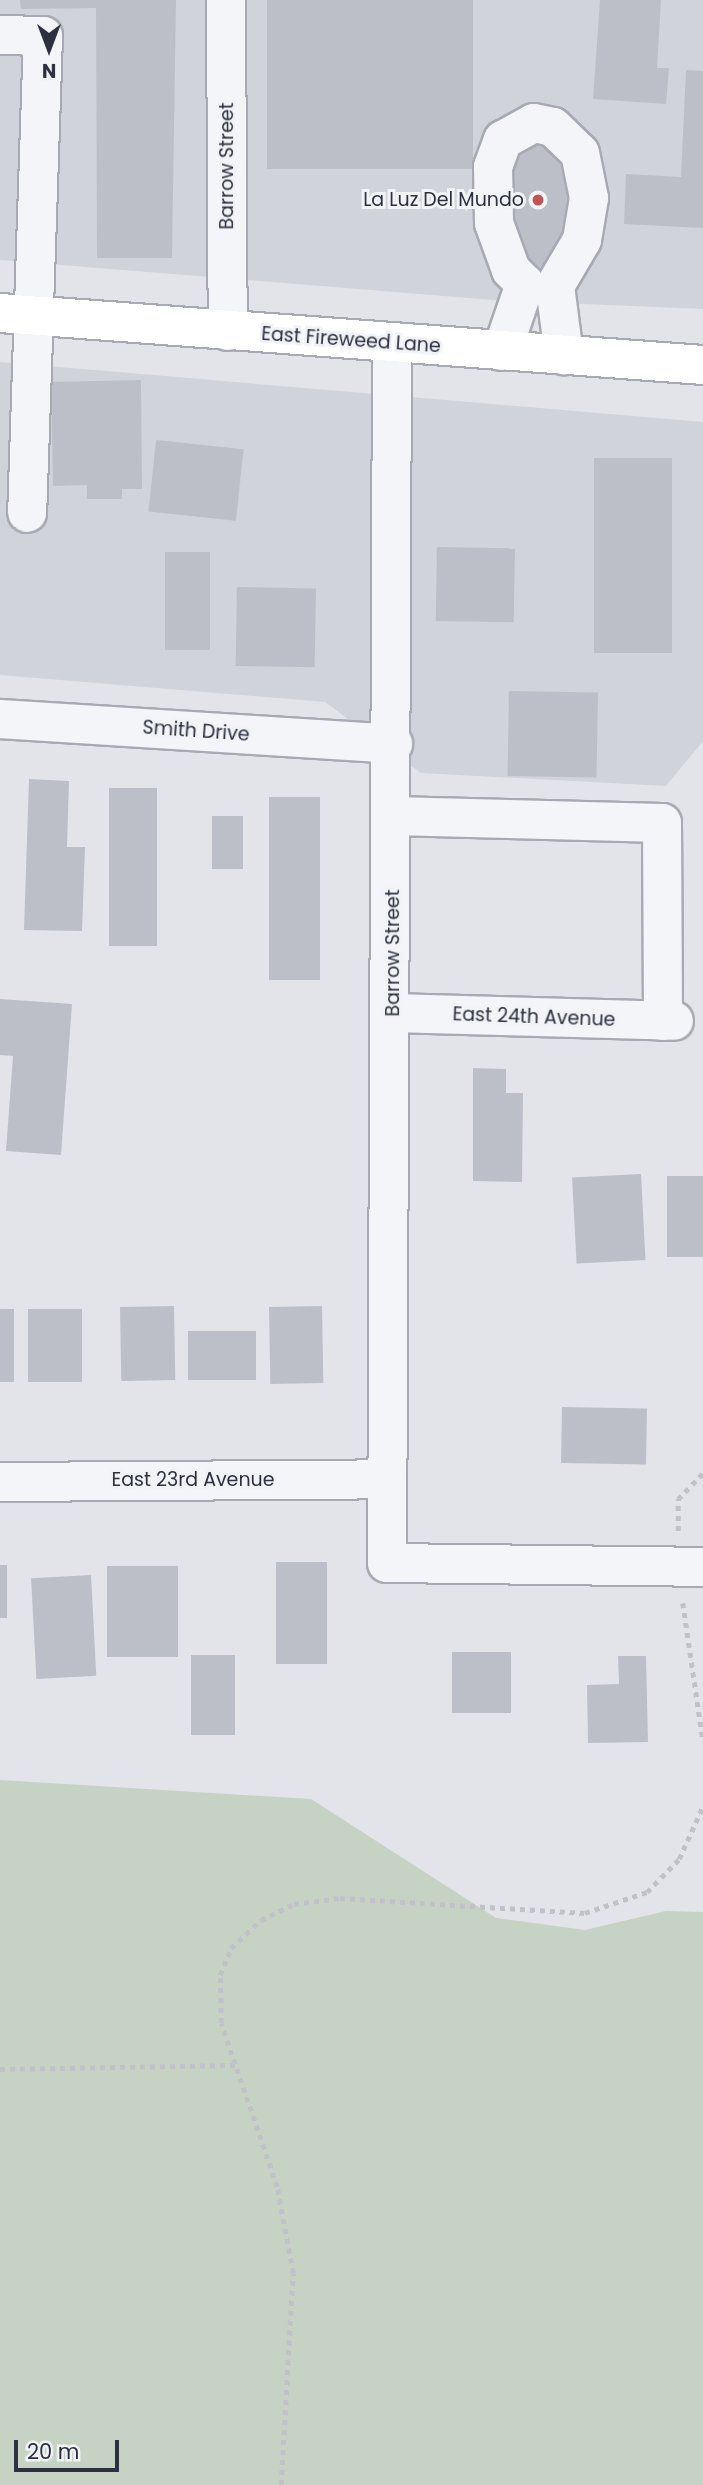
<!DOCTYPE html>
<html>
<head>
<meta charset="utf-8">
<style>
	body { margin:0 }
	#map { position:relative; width:703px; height:2485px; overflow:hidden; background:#e2e4e9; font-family:Poppins,sans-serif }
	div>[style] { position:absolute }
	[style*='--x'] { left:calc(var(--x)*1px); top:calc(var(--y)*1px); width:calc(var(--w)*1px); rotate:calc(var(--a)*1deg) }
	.built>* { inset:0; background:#d0d3da }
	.green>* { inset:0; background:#c6d2c4 }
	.building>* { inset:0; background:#bdbfc8; transform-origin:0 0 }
	.path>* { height:4.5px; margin-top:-2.25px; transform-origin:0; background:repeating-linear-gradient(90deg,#c0c2c8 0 5px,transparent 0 10px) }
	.roads { filter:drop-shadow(2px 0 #a8aab3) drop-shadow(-2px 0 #a8aab3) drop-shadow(0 2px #a8aab3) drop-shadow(0 -2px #a8aab3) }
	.minor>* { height:38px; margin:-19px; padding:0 19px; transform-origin:19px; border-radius:19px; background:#f4f5f8 }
	.major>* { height:38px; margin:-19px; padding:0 19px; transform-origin:19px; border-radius:19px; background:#fff }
	.dots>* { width:19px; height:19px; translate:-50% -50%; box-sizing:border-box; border:4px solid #f1f3f6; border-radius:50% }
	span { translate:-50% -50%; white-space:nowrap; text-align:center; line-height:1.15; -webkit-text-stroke:6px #f1f3f6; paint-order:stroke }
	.street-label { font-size:19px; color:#2c303f }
	.poi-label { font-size:19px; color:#2c303f }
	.right { translate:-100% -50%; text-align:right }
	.north { position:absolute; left:14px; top:14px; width:70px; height:70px; -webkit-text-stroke:5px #f1f3f6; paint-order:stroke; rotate:180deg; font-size:19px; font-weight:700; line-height:28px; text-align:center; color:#2c303f }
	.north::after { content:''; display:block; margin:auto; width:24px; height:32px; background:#2c303f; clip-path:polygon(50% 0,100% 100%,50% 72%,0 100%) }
	.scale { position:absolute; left:14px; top:2440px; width:105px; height:32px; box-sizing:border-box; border:4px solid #2c303f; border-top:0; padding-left:9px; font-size:21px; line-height:24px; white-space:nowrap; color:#2c303f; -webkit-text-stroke:5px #f1f3f6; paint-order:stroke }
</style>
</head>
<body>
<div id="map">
	<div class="built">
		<div style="clip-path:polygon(0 0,703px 0,703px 309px,493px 300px,0 260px)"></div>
		<div style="clip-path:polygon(0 362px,703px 422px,703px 741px,666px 786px,421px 773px,325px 702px,0 675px)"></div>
	</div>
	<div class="green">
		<div style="clip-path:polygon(0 1780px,311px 1799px,496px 1918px,585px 1930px,666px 1911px,703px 1912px,703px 2485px,0 2485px)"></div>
	</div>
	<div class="building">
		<div style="clip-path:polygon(20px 0,176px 0,172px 258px,97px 258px,96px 8px,21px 9px)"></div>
		<div style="left:267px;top:0;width:206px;height:169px"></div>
		<div style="clip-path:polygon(600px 0,661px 0,657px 68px,669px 68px,666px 104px,593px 99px)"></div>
		<div style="clip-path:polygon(686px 70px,703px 71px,703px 228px,624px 224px,626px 174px,681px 177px)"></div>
		<div style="clip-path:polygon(528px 130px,566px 152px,576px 210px,550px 263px,539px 267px,526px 263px,498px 177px)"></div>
		<div style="clip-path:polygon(141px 380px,142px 489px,122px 489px,122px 499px,87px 499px,87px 485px,53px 486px,51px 382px)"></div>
		<div style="left:156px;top:440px;width:88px;height:72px;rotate:6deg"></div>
		<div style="left:672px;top:458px;width:195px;height:78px;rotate:90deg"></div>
		<div style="left:437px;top:547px;width:78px;height:74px;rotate:1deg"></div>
		<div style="left:165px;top:552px;width:45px;height:98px"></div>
		<div style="left:237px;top:587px;width:79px;height:79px;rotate:1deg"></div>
		<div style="left:509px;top:691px;width:89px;height:85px;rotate:1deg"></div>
		<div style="clip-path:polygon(29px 779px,69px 781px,67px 847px,85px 847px,82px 931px,24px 930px)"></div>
		<div style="left:109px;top:788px;width:48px;height:158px"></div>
		<div style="left:269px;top:797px;width:51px;height:183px"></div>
		<div style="left:212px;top:816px;width:31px;height:53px"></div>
		<div style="clip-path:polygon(0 999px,72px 1004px,61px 1155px,6px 1151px,13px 1056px,0 1055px)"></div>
		<div style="clip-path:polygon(473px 1068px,506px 1069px,506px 1093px,523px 1093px,522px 1182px,473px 1181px)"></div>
		<div style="left:641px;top:1174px;width:86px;height:69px;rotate:87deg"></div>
		<div style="left:703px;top:1176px;width:81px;height:36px;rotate:90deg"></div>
		<div style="left:174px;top:1306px;width:74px;height:54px;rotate:89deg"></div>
		<div style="left:322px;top:1306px;width:77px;height:53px;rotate:89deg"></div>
		<div style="left:0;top:1309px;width:14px;height:73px"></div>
		<div style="left:28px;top:1309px;width:54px;height:73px"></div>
		<div style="left:188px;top:1331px;width:68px;height:49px"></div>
		<div style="left:562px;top:1407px;width:85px;height:56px;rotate:1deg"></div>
		<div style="left:276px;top:1562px;width:51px;height:102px"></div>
		<div style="left:0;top:1565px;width:7px;height:53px"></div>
		<div style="left:107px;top:1566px;width:71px;height:91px"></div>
		<div style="left:91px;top:1575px;width:101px;height:60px;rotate:87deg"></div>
		<div style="left:452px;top:1652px;width:59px;height:61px"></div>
		<div style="left:191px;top:1655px;width:44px;height:80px"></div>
		<div style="clip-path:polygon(618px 1656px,646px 1656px,648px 1742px,588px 1743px,587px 1685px,619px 1684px)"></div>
	</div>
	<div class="path">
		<div style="--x:678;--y:1531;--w:32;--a:-90"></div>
		<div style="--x:678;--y:1499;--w:36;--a:-46"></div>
		<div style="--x:683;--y:1603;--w:138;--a:81.7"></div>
		<div style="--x:0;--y:2069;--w:236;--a:-1"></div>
		<div style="--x:281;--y:2485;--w:212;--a:-86.8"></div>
		<div style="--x:293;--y:2273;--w:87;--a:-100.5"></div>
		<div style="--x:277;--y:2187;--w:173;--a:-108.9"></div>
		<div style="--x:221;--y:2023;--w:48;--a:-91.2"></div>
		<div style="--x:220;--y:1975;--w:29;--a:-68"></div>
		<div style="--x:231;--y:1948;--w:41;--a:-43"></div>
		<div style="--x:261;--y:1920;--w:37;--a:-26"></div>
		<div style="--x:294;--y:1904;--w:46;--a:-7.4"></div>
		<div style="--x:340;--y:1898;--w:245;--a:3.5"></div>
		<div style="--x:585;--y:1913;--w:65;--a:-18.7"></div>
		<div style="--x:647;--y:1892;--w:46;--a:-45.9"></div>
		<div style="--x:679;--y:1859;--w:58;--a:-65.6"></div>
	</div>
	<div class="roads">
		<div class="minor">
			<div style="--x:226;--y:0;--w:331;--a:89.7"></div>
			<div style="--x:0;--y:35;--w:43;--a:1.3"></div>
			<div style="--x:43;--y:36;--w:477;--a:91.9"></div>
			<div style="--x:392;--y:343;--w:1220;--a:90.23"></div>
			<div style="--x:387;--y:1563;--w:316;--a:0.7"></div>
			<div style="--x:502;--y:351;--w:71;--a:-71.1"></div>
			<div style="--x:525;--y:284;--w:20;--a:-135"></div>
			<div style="--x:511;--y:270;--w:50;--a:-109.9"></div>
			<div style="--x:494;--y:223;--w:56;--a:-91"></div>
			<div style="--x:493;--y:167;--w:29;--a:-70"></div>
			<div style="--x:503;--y:140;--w:35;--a:-29"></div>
			<div style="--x:534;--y:123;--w:19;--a:12"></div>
			<div style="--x:553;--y:127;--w:37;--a:44"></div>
			<div style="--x:580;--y:153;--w:46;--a:78.7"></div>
			<div style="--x:589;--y:198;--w:43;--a:99.5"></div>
			<div style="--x:582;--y:240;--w:53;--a:120.4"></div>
			<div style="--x:555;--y:286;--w:70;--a:82.6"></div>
			<div style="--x:0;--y:719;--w:394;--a:3.6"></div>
			<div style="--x:393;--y:816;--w:269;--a:1.5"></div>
			<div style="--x:662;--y:823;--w:198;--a:89.7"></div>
			<div style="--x:393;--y:1013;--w:281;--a:1.6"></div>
			<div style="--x:0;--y:1482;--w:385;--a:-0.4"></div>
		</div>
		<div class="major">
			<div style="--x:0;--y:313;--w:705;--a:4.23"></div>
		</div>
	</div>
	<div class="dots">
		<div style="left:538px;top:200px;background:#bf5656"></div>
	</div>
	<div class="street-label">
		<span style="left:227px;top:166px;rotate:-90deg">Barrow Street</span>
		<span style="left:351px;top:340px;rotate:4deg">East Fireweed Lane</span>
		<span style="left:196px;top:731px;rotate:4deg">Smith Drive</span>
		<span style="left:393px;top:953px;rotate:-90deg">Barrow Street</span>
		<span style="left:534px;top:1017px;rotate:2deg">East 24th Avenue</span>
		<span style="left:193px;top:1480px">East 23rd Avenue</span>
	</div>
	<div class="poi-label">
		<span class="right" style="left:524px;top:200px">La Luz Del Mundo</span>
	</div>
	<div class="north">N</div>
	<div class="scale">20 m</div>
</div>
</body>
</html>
